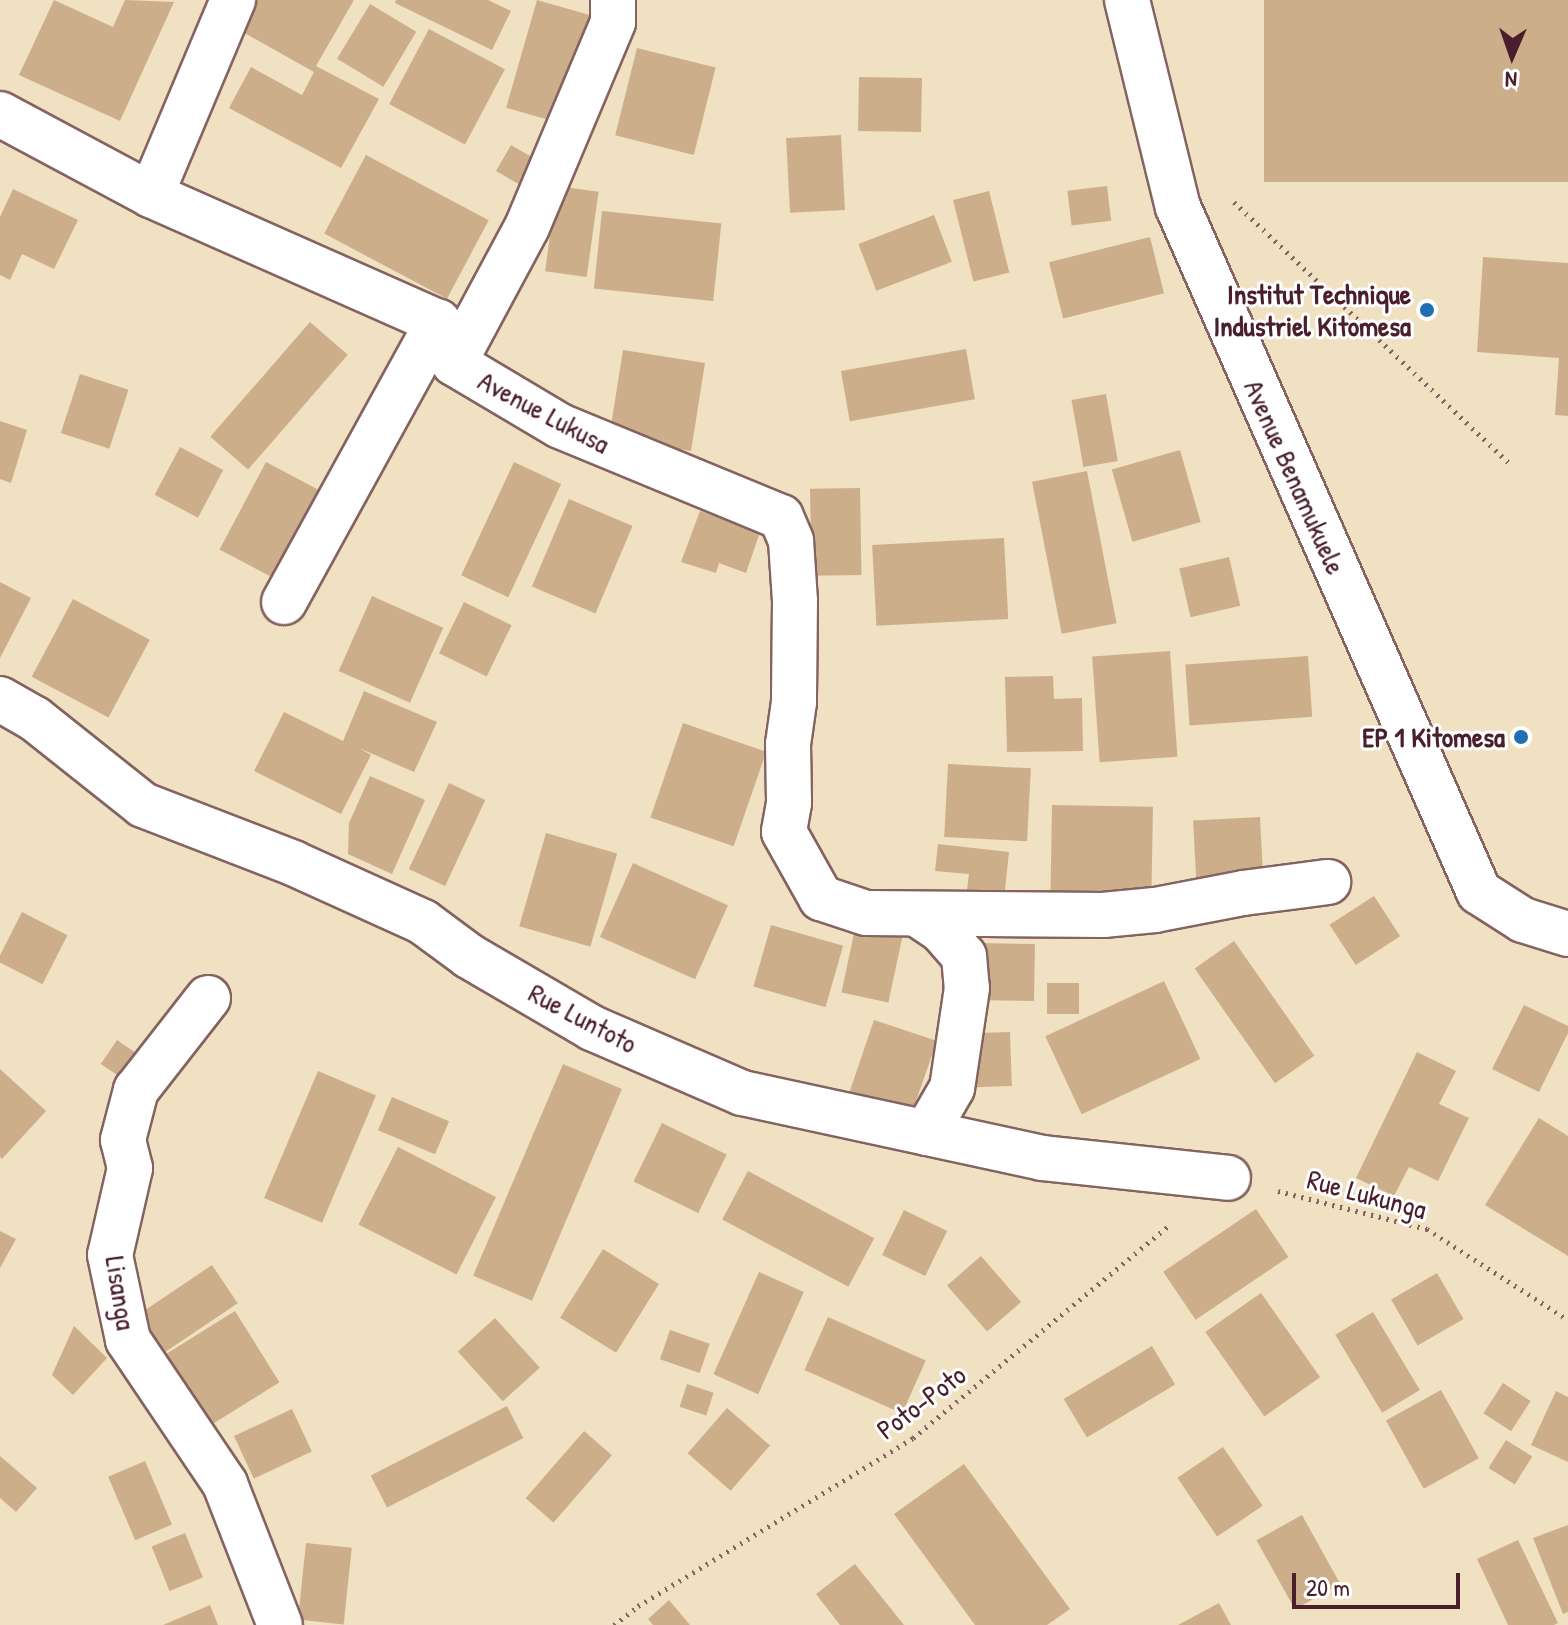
<!DOCTYPE html>
<html>
<head>
<meta charset="utf-8">
<style>
	body { margin:0 }
	#map { position:relative; width:1568px; height:1625px; overflow:hidden; background:#f0e1c3; font-family:"Patrick Hand",sans-serif }
	div>[style] { position:absolute }
	[style*='--x'] { left:calc(var(--x)*1px); top:calc(var(--y)*1px); width:calc(var(--w)*1px); rotate:calc(var(--a)*1deg) }
	.building>* { inset:0; background:#ccaf8a; transform-origin:0 0 }
	.path>* { height:5px; margin-top:-2.5px; transform-origin:0; background:repeating-linear-gradient(90deg,#846360 0 2px,transparent 0 8px) }
	.roads { filter:drop-shadow(2px 0 #846360) drop-shadow(-2px 0 #846360) drop-shadow(0 2px #846360) drop-shadow(0 -2px #846360) }
	.street>* { height:44px; margin:-22px; padding:0 22px; transform-origin:22px; border-radius:22px; background:#fff }
	.dots>* { width:22px; height:22px; translate:-50% -50%; box-sizing:border-box; border:4px solid #fff; border-radius:50% }
	span { translate:-50% -50%; white-space:nowrap; text-align:center; line-height:1.15; -webkit-text-stroke:6px #fff; paint-order:stroke }
	.poi-label { font-size:28px; color:#4a1f2b; font-weight:700 }
	.right { translate:-100% -50%; text-align:right }
	.street-label { font-size:28px; color:#4a1f2b }
	.north { position:absolute; left:1472px; top:16px; width:80px; height:80px; -webkit-text-stroke:6px #fff; paint-order:stroke; rotate:182deg; font-size:22px; font-weight:700; line-height:32px; text-align:center; color:#4a1f2b }
	.north::after { content:''; display:block; margin:auto; width:28px; height:36px; background:#4a1f2b; clip-path:polygon(50% 0,100% 100%,50% 72%,0 100%) }
	.scale { position:absolute; left:1292px; top:1573px; width:168px; height:36px; box-sizing:border-box; border:4px solid #4a1f2b; border-top:0; padding-left:10px; font-size:24px; line-height:28px; white-space:nowrap; color:#4a1f2b; -webkit-text-stroke:6px #fff; paint-order:stroke }
</style>
</head>
<body>
<div id="map">
	<div class="building">
		<div style="clip-path:polygon(54px 0,113px 27px,125px 0,174px 2px,120px 121px,19px 75px)"></div>
		<div style="clip-path:polygon(247px 0,354px 0,316px 66px,379px 99px,341px 168px,229px 108px,251px 67px,302px 95px,314px 72px,232px 26px)"></div>
		<div style="clip-path:polygon(396px 0,488px 0,511px 11px,492px 50px,395px 3px)"></div>
		<div style="left:537px;top:0;width:63px;height:112px;rotate:16deg"></div>
		<div style="left:1264px;top:0;width:304px;height:182px"></div>
		<div style="left:370px;top:4px;width:54px;height:64px;rotate:31deg"></div>
		<div style="left:429px;top:29px;width:86px;height:85px;rotate:28deg"></div>
		<div style="left:637px;top:48px;width:81px;height:90px;rotate:14deg"></div>
		<div style="left:859px;top:77px;width:63px;height:54px;rotate:1deg"></div>
		<div style="left:841px;top:135px;width:75px;height:55px;rotate:87deg"></div>
		<div style="left:511px;top:145px;width:42px;height:30px;rotate:30deg"></div>
		<div style="left:366px;top:155px;width:139px;height:89px;rotate:28deg"></div>
		<div style="left:557px;top:186px;width:42px;height:86px;rotate:8deg"></div>
		<div style="left:1107px;top:186px;width:35px;height:40px;rotate:83deg"></div>
		<div style="clip-path:polygon(13px 189px,78px 220px,54px 269px,22px 254px,10px 280px,0 275px,0 217px)"></div>
		<div style="left:989px;top:191px;width:84px;height:37px;rotate:76deg"></div>
		<div style="left:602px;top:211px;width:120px;height:78px;rotate:6deg"></div>
		<div style="left:934px;top:215px;width:50px;height:81px;rotate:69deg"></div>
		<div style="left:1150px;top:237px;width:58px;height:104px;rotate:76deg"></div>
		<div style="clip-path:polygon(1483px 257px,1568px 263px,1568px 416px,1555px 415px,1559px 358px,1477px 352px)"></div>
		<div style="left:310px;top:322px;width:50px;height:152px;rotate:41deg"></div>
		<div style="left:966px;top:349px;width:51px;height:127px;rotate:80deg"></div>
		<div style="left:623px;top:350px;width:83px;height:89px;rotate:9deg"></div>
		<div style="left:80px;top:374px;width:51px;height:62px;rotate:18deg"></div>
		<div style="left:1106px;top:394px;width:68px;height:35px;rotate:80deg"></div>
		<div style="clip-path:polygon(0 421px,27px 430px,11px 483px,0 479px)"></div>
		<div style="left:180px;top:447px;width:49px;height:54px;rotate:28deg"></div>
		<div style="left:1180px;top:450px;width:75px;height:71px;rotate:74deg"></div>
		<div style="left:266px;top:462px;width:62px;height:99px;rotate:28deg"></div>
		<div style="left:514px;top:462px;width:52px;height:125px;rotate:25deg"></div>
		<div style="left:1087px;top:471px;width:155px;height:56px;rotate:79deg"></div>
		<div style="left:860px;top:488px;width:87px;height:50px;rotate:89deg"></div>
		<div style="left:569px;top:499px;width:69px;height:95px;rotate:23deg"></div>
		<div style="clip-path:polygon(700px 511px,760px 532px,746px 573px,719px 563px,716px 573px,681px 562px)"></div>
		<div style="left:1004px;top:538px;width:81px;height:132px;rotate:87deg"></div>
		<div style="left:1229px;top:557px;width:50px;height:51px;rotate:77deg"></div>
		<div style="clip-path:polygon(0 582px,31px 598px,0 658px)"></div>
		<div style="left:372px;top:596px;width:78px;height:82px;rotate:24deg"></div>
		<div style="left:73px;top:599px;width:87px;height:88px;rotate:28deg"></div>
		<div style="left:464px;top:602px;width:53px;height:57px;rotate:26deg"></div>
		<div style="left:1170px;top:651px;width:106px;height:78px;rotate:86deg"></div>
		<div style="left:1308px;top:656px;width:61px;height:123px;rotate:86deg"></div>
		<div style="clip-path:polygon(1053px 676px,1054px 699px,1082px 698px,1083px 751px,1007px 752px,1005px 677px)"></div>
		<div style="clip-path:polygon(364px 691px,437px 722px,414px 772px,359px 748px,371px 755px,341px 814px,254px 771px,284px 712px,343px 741px)"></div>
		<div style="left:683px;top:723px;width:88px;height:100px;rotate:19deg"></div>
		<div style="left:948px;top:764px;width:83px;height:73px;rotate:3deg"></div>
		<div style="clip-path:polygon(370px 776px,425px 800px,392px 874px,348px 854px,349px 823px)"></div>
		<div style="left:449px;top:783px;width:40px;height:95px;rotate:25deg"></div>
		<div style="left:1052px;top:805px;width:101px;height:92px;rotate:1deg"></div>
		<div style="left:1260px;top:817px;width:65px;height:67px;rotate:87deg"></div>
		<div style="left:546px;top:833px;width:74px;height:97px;rotate:16deg"></div>
		<div style="clip-path:polygon(938px 844px,1009px 852px,1003px 909px,965px 905px,969px 874px,935px 871px)"></div>
		<div style="left:633px;top:863px;width:104px;height:81px;rotate:24deg"></div>
		<div style="left:1374px;top:896px;width:48px;height:53px;rotate:57deg"></div>
		<div style="left:22px;top:912px;width:51px;height:55px;rotate:27deg"></div>
		<div style="left:856px;top:924px;width:48px;height:70px;rotate:12deg"></div>
		<div style="left:771px;top:925px;width:75px;height:64px;rotate:16deg"></div>
		<div style="left:1234px;top:941px;width:140px;height:48px;rotate:55deg"></div>
		<div style="left:975px;top:943px;width:60px;height:57px;rotate:1deg"></div>
		<div style="left:1164px;top:981px;width:86px;height:131px;rotate:65deg"></div>
		<div style="left:1047px;top:983px;width:32px;height:31px"></div>
		<div style="clip-path:polygon(1524px 1005px,1568px 1026px,1568px 1033px,1539px 1092px,1492px 1069px)"></div>
		<div style="clip-path:polygon(874px 1020px,937px 1041px,910px 1118px,842px 1114px)"></div>
		<div style="left:1010px;top:1032px;width:54px;height:39px;rotate:88deg"></div>
		<div style="left:117px;top:1040px;width:32px;height:29px;rotate:34deg"></div>
		<div style="clip-path:polygon(1417px 1052px,1456px 1071px,1439px 1104px,1469px 1118px,1438px 1181px,1409px 1167px,1394px 1196px,1356px 1178px)"></div>
		<div style="left:563px;top:1064px;width:64px;height:230px;rotate:23deg"></div>
		<div style="clip-path:polygon(0 1069px,46px 1111px,2px 1159px,0 1157px)"></div>
		<div style="left:318px;top:1071px;width:63px;height:138px;rotate:23deg"></div>
		<div style="left:392px;top:1097px;width:62px;height:36px;rotate:23deg"></div>
		<div style="clip-path:polygon(1539px 1118px,1568px 1136px,1568px 1256px,1485px 1205px)"></div>
		<div style="left:662px;top:1123px;width:72px;height:65px;rotate:26deg"></div>
		<div style="left:398px;top:1147px;width:110px;height:87px;rotate:27deg"></div>
		<div style="left:748px;top:1171px;width:143px;height:55px;rotate:28deg"></div>
		<div style="left:1256px;top:1209px;width:58px;height:112px;rotate:56deg"></div>
		<div style="left:904px;top:1210px;width:48px;height:50px;rotate:26deg"></div>
		<div style="clip-path:polygon(0 1231px,16px 1239px,0 1268px)"></div>
		<div style="left:603px;top:1249px;width:66px;height:81px;rotate:32deg"></div>
		<div style="left:981px;top:1256px;width:61px;height:45px;rotate:49deg"></div>
		<div style="left:212px;top:1265px;width:46px;height:101px;rotate:56deg"></div>
		<div style="left:759px;top:1272px;width:49px;height:112px;rotate:24deg"></div>
		<div style="left:1437px;top:1273px;width:53px;height:53px;rotate:60deg"></div>
		<div style="left:1261px;top:1293px;width:103px;height:68px;rotate:55deg"></div>
		<div style="left:235px;top:1311px;width:84px;height:95px;rotate:58deg"></div>
		<div style="left:1373px;top:1312px;width:91px;height:44px;rotate:59deg"></div>
		<div style="left:828px;top:1317px;width:107px;height:58px;rotate:24deg"></div>
		<div style="left:495px;top:1318px;width:67px;height:50px;rotate:48deg"></div>
		<div style="clip-path:polygon(74px 1326px,107px 1358px,73px 1395px,52px 1375px)"></div>
		<div style="left:670px;top:1330px;width:42px;height:31px;rotate:19deg"></div>
		<div style="left:1152px;top:1346px;width:45px;height:103px;rotate:59deg"></div>
		<div style="left:1503px;top:1383px;width:33px;height:36px;rotate:33deg"></div>
		<div style="left:687px;top:1384px;width:28px;height:24px;rotate:18deg"></div>
		<div style="left:1441px;top:1390px;width:78px;height:63px;rotate:61deg"></div>
		<div style="clip-path:polygon(1556px 1391px,1568px 1397px,1568px 1462px,1531px 1445px)"></div>
		<div style="left:507px;top:1406px;width:36px;height:153px;rotate:63deg"></div>
		<div style="left:727px;top:1408px;width:57px;height:60px;rotate:41deg"></div>
		<div style="left:292px;top:1409px;width:47px;height:64px;rotate:65deg"></div>
		<div style="left:584px;top:1431px;width:37px;height:89px;rotate:41deg"></div>
		<div style="left:1506px;top:1440px;width:31px;height:33px;rotate:32deg"></div>
		<div style="left:1223px;top:1447px;width:71px;height:55px;rotate:56deg"></div>
		<div style="clip-path:polygon(0 1456px,37px 1488px,16px 1512px,0 1498px)"></div>
		<div style="left:145px;top:1461px;width:69px;height:40px;rotate:67deg"></div>
		<div style="clip-path:polygon(964px 1464px,1070px 1609px,1047px 1625px,975px 1625px,894px 1514px)"></div>
		<div style="left:1302px;top:1515px;width:79px;height:52px;rotate:61deg"></div>
		<div style="clip-path:polygon(1568px 1525px,1568px 1612px,1563px 1614px,1533px 1538px)"></div>
		<div style="left:185px;top:1533px;width:48px;height:36px;rotate:68deg"></div>
		<div style="clip-path:polygon(1518px 1540px,1558px 1623px,1554px 1625px,1508px 1625px,1477px 1559px)"></div>
		<div style="left:306px;top:1543px;width:46px;height:77px;rotate:6deg"></div>
		<div style="clip-path:polygon(855px 1564px,904px 1625px,840px 1625px,816px 1594px)"></div>
		<div style="clip-path:polygon(669px 1600px,690px 1625px,653px 1625px,648px 1619px)"></div>
		<div style="clip-path:polygon(1219px 1603px,1231px 1625px,1178px 1625px)"></div>
		<div style="clip-path:polygon(210px 1605px,218px 1625px,163px 1625px)"></div>
	</div>
	<div class="path">
		<div style="--x:1234;--y:202;--w:379;--a:43.5"></div>
		<div style="--x:1278;--y:1191;--w:154;--a:14.3"></div>
		<div style="--x:1427;--y:1229;--w:168;--a:32.8"></div>
		<div style="--x:614;--y:1625;--w:31;--a:-38"></div>
		<div style="--x:638;--y:1606;--w:322;--a:-31.4"></div>
		<div style="--x:913;--y:1438;--w:334;--a:-39.7"></div>
	</div>
	<div class="roads">
		<div class="street">
			<div style="--x:1127;--y:0;--w:213;--a:76.2"></div>
			<div style="--x:1178;--y:207;--w:748;--a:66.28"></div>
			<div style="--x:1479;--y:892;--w:52;--a:32.5"></div>
			<div style="--x:1523;--y:920;--w:47;--a:17.3"></div>
			<div style="--x:0;--y:114;--w:171;--a:28.2"></div>
			<div style="--x:151;--y:195;--w:314;--a:23.9"></div>
			<div style="--x:438;--y:322;--w:44;--a:68.7"></div>
			<div style="--x:454;--y:363;--w:123;--a:30.7"></div>
			<div style="--x:560;--y:426;--w:239;--a:22.4"></div>
			<div style="--x:781;--y:517;--w:26;--a:67"></div>
			<div style="--x:791;--y:541;--w:60;--a:86.2"></div>
			<div style="--x:795;--y:601;--w:101;--a:90.6"></div>
			<div style="--x:794;--y:702;--w:42;--a:98.1"></div>
			<div style="--x:788;--y:744;--w:59;--a:89"></div>
			<div style="--x:789;--y:803;--w:29;--a:100"></div>
			<div style="--x:784;--y:832;--w:76;--a:60.7"></div>
			<div style="--x:821;--y:898;--w:47;--a:18.4"></div>
			<div style="--x:866;--y:913;--w:237;--a:0.5"></div>
			<div style="--x:1103;--y:915;--w:52;--a:-5.5"></div>
			<div style="--x:1155;--y:910;--w:90;--a:-10.9"></div>
			<div style="--x:1243;--y:893;--w:86;--a:-7.4"></div>
			<div style="--x:151;--y:195;--w:212;--a:-67.2"></div>
			<div style="--x:454;--y:363;--w:154;--a:-61.8"></div>
			<div style="--x:527;--y:227;--w:222;--a:-67.2"></div>
			<div style="--x:613;--y:22;--w:22;--a:-90"></div>
			<div style="--x:284;--y:602;--w:320;--a:-61.2"></div>
			<div style="--x:0;--y:699;--w:40;--a:29.7"></div>
			<div style="--x:35;--y:719;--w:138;--a:38.5"></div>
			<div style="--x:143;--y:805;--w:161;--a:21.1"></div>
			<div style="--x:293;--y:863;--w:143;--a:24.4"></div>
			<div style="--x:423;--y:922;--w:57;--a:36.5"></div>
			<div style="--x:469;--y:956;--w:143;--a:30.3"></div>
			<div style="--x:592;--y:1028;--w:163;--a:23.4"></div>
			<div style="--x:742;--y:1093;--w:307;--a:12.2"></div>
			<div style="--x:1042;--y:1158;--w:187;--a:6.1"></div>
			<div style="--x:920;--y:916;--w:27;--a:34"></div>
			<div style="--x:942;--y:931;--w:33;--a:49"></div>
			<div style="--x:964;--y:956;--w:32;--a:85"></div>
			<div style="--x:967;--y:988;--w:101;--a:98.5"></div>
			<div style="--x:952;--y:1088;--w:52;--a:120"></div>
			<div style="--x:208;--y:998;--w:117;--a:128"></div>
			<div style="--x:136;--y:1090;--w:52;--a:104.6"></div>
			<div style="--x:123;--y:1140;--w:29;--a:76"></div>
			<div style="--x:130;--y:1168;--w:89;--a:102.9"></div>
			<div style="--x:110;--y:1255;--w:87;--a:78"></div>
			<div style="--x:128;--y:1340;--w:174;--a:56"></div>
			<div style="--x:225;--y:1484;--w:151;--a:68.7"></div>
		</div>
	</div>
	<div class="dots">
		<div style="left:1427px;top:310px;background:#1f6fb2"></div>
		<div style="left:1521px;top:737px;background:#1f6fb2"></div>
	</div>
	<div class="poi-label">
		<span class="right" style="left:1411px;top:310px">Institut Technique<br>Industriel Kitomesa</span>
		<span class="right" style="left:1505px;top:737px">EP 1 Kitomesa</span>
	</div>
	<div class="street-label">
		<span style="left:544px;top:412px;rotate:28deg">Avenue Lukusa</span>
		<span style="left:1295px;top:477px;rotate:66deg">Avenue Benamukuele</span>
		<span style="left:583px;top:1018px;rotate:28deg">Rue Luntoto</span>
		<span style="left:1367px;top:1194px;rotate:15deg">Rue Lukunga</span>
		<span style="left:121px;top:1293px;rotate:81deg">Lisanga</span>
		<span style="left:921px;top:1402px;rotate:-37deg">Poto-Poto</span>
	</div>
	<div class="north">N</div>
	<div class="scale">20 m</div>
</div>
</body>
</html>
